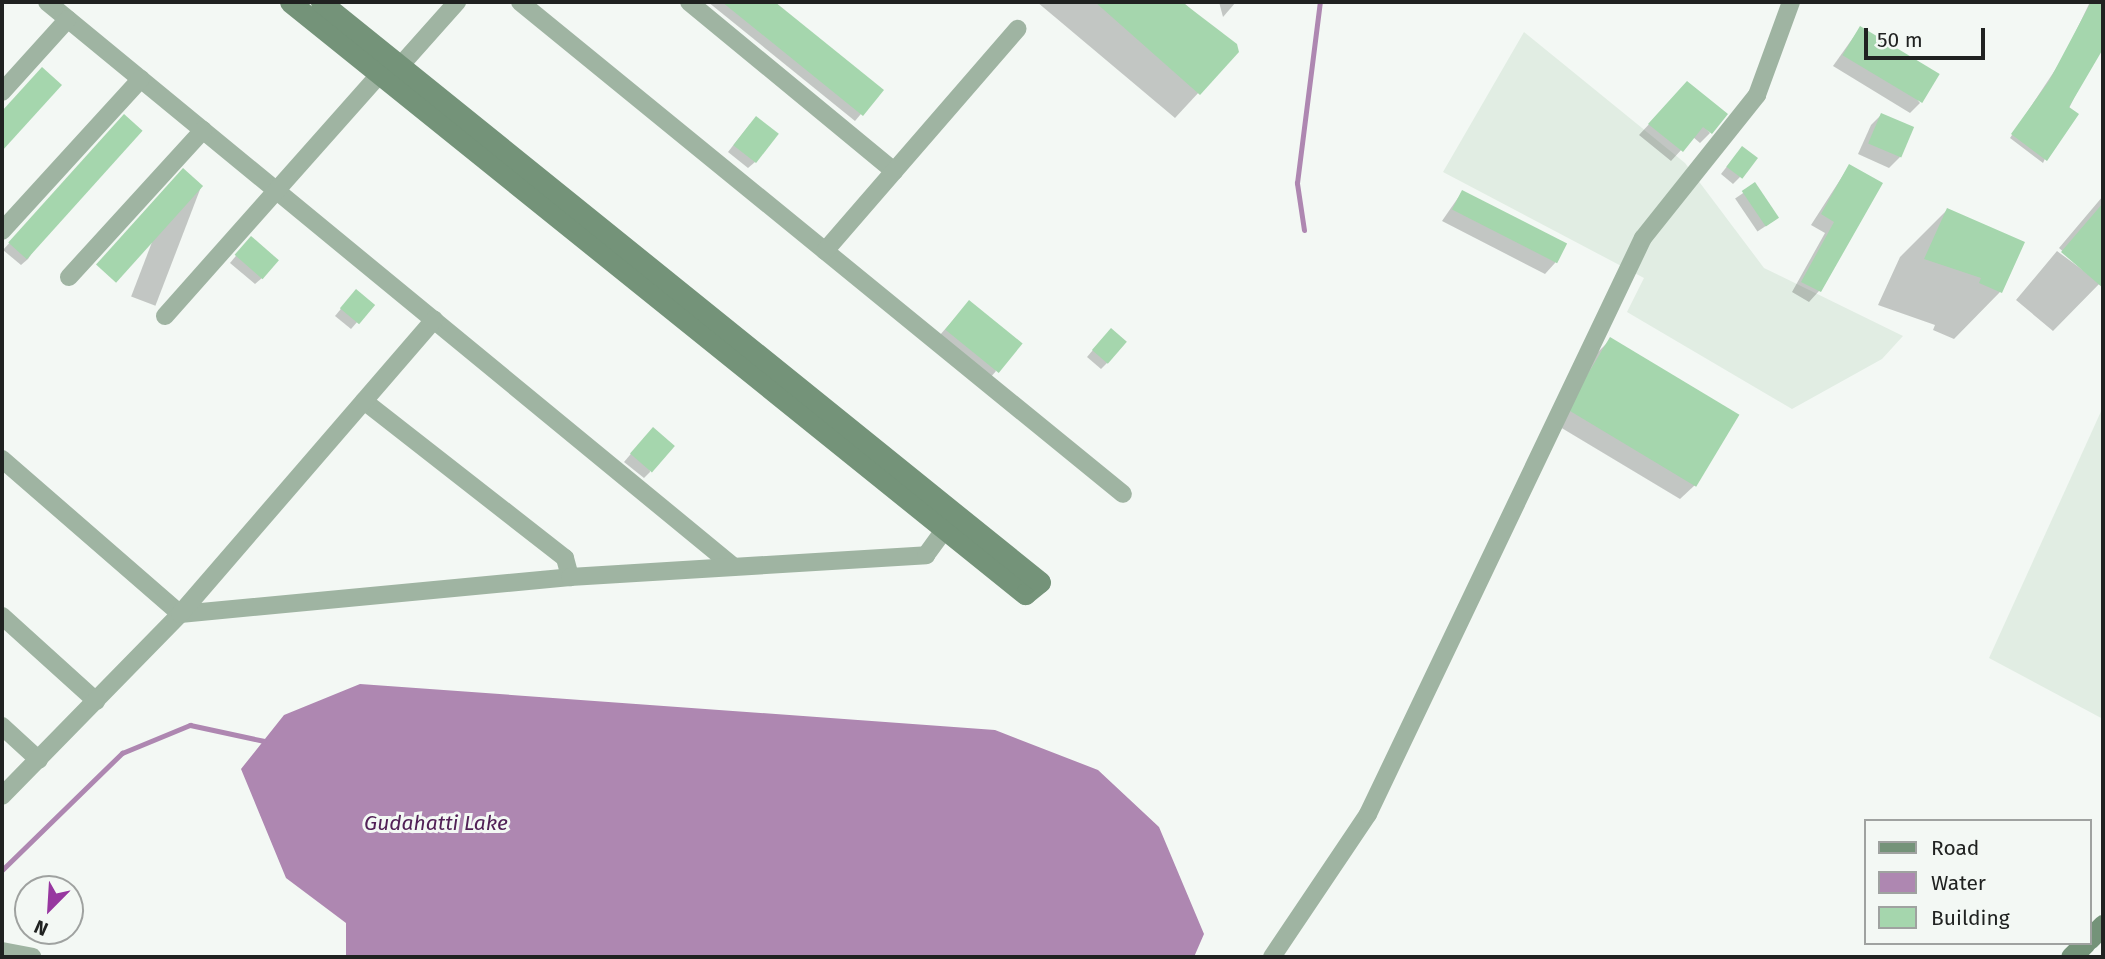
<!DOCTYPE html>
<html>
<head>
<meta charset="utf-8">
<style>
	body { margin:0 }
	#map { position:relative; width:2105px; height:959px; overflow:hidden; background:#f3f8f4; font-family:"Fira Sans",sans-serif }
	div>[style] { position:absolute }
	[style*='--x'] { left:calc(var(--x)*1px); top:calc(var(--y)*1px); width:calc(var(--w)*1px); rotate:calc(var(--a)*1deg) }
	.built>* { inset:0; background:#e1ede3 }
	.water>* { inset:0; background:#ae87b1 }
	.shadow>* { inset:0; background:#0003; transform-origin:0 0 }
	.stream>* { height:5px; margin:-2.5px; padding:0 2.5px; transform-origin:2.5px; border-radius:2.5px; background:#ae87b1 }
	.building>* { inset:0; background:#a5d6ad; transform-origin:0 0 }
	.street>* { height:18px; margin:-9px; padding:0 9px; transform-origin:9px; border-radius:9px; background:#9fb4a2 }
	.secondary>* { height:21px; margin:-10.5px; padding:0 10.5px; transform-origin:10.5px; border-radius:10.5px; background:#749379 }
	span { translate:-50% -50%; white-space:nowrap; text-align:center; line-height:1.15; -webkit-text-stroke:6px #f3f8f4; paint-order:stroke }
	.water-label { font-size:21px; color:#512056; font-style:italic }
	.frame { position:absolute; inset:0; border:4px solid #202221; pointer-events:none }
	.legend { position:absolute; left:1864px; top:819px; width:228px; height:126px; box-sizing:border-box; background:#f3f8f4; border:2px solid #9fa2a0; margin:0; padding:9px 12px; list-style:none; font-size:21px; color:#202221 }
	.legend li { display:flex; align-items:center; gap:14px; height:35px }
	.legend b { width:35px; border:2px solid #9fa2a0 }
	.north { position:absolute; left:14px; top:875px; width:70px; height:70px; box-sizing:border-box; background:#f3f8f4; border:2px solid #9fa2a0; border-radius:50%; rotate:204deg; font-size:19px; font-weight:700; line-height:28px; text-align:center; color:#202221 }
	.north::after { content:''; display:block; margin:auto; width:24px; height:32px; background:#9737a0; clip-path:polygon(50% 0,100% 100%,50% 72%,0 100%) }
	.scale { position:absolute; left:1864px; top:28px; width:121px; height:32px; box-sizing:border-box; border:4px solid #202221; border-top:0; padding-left:9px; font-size:21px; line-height:24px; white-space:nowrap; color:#202221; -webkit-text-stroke:5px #f3f8f4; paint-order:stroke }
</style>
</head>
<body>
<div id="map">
	<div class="built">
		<div style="clip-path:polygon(1524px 32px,1685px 163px,1764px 268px,1903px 336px,1882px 359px,1792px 409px,1627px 312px,1644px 278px,1443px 172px)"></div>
		<div style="clip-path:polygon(2103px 407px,2103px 719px,1989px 658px)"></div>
	</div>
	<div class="water">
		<div style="clip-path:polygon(360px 684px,995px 730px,1098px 770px,1159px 827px,1204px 934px,1194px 957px,346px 957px,346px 923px,286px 878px,241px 769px,284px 715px)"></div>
	</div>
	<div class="shadow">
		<div style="clip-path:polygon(708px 2px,772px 2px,881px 90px,855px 121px)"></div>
		<div style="clip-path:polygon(1037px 2px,1183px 2px,1237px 51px,1175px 118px)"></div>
		<div style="clip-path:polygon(1219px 2px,1236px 2px,1223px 17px)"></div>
		<div style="clip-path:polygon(2090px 2px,2103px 2px,2103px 37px,2043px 163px,2010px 138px,2063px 58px)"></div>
		<div style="clip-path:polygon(1860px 28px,1920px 103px,1910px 113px,1833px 66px)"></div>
		<div style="clip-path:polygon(1677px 94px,1710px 133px,1700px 143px,1693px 137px,1671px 161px,1639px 135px)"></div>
		<div style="clip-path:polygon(1881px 115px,1900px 157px,1889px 168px,1858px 154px,1871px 125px)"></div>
		<div style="clip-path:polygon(118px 123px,28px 259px,21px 265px,3px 250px)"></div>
		<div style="clip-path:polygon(750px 124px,755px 162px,748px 168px,728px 152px)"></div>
		<div style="clip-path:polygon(1736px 155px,1740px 177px,1733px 184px,1721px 174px)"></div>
		<div style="clip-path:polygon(1849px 166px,1880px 183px,1819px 291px,1809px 302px,1792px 292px,1825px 233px,1811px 225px)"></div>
		<div style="left:177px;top:177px;width:26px;height:128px;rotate:21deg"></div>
		<div style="left:1755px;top:185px;width:40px;height:24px;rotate:56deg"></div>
		<div style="clip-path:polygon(1462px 192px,1565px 245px,1555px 263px,1545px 274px,1442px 221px)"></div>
		<div style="clip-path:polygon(2103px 196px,2103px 280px,2053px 331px,2016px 300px,2057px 251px,2096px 280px,2059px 248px)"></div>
		<div style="clip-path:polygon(1947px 210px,2022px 243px,2000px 292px,1954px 339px,1933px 330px,1935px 325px,1878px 305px,1900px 257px)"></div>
		<div style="clip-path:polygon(245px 245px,262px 278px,255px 284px,230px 263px)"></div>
		<div style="clip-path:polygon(350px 298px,372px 305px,351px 329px,335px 316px)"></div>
		<div style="clip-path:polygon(963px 309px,996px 371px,990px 378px,939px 336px)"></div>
		<div style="clip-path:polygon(1104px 337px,1108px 362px,1101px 369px,1087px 357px)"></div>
		<div style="clip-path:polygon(1610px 340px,1695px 485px,1680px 499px,1560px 427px,1596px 354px)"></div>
		<div style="clip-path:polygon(646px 436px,650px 472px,644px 478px,624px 462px)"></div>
	</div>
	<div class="stream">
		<div style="--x:1304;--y:230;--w:48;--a:-98.5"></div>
		<div style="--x:1297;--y:183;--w:182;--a:-82.8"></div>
		<div style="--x:2;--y:870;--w:168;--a:-44.3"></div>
		<div style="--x:122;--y:753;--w:74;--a:-22.4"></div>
		<div style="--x:190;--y:725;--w:76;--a:12.2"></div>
	</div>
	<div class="building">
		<div style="clip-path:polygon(722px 2px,775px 2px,884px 90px,863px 116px)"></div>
		<div style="clip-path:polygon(1095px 2px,1182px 2px,1237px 44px,1239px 52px,1200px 95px)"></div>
		<div style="clip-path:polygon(2091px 2px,2103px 2px,2103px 49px,2069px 107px,2079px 114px,2047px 161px,2011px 134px,2049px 81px)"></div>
		<div style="left:1860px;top:26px;width:93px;height:34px;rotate:31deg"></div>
		<div style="clip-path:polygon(42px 67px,62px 85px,2px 151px,2px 111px)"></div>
		<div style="clip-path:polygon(1687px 81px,1728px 114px,1712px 134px,1703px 127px,1683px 152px,1648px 124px)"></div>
		<div style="left:1881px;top:113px;width:36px;height:33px;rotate:23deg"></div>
		<div style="left:124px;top:114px;width:25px;height:173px;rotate:42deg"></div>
		<div style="left:756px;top:116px;width:29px;height:37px;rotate:38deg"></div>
		<div style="left:1742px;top:146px;width:20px;height:26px;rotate:37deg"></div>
		<div style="clip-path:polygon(1849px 164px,1883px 183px,1821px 292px,1801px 282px,1834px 222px,1821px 214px)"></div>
		<div style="left:183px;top:168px;width:27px;height:130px;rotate:42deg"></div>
		<div style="left:1755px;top:182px;width:43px;height:16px;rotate:56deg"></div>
		<div style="left:1462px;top:190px;width:118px;height:22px;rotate:27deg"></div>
		<div style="clip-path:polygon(2103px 203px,2103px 288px,2061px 252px)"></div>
		<div style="clip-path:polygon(1947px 208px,2025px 242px,2002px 293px,1979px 283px,1981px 278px,1924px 259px)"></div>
		<div style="left:251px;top:236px;width:37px;height:25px;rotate:41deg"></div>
		<div style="left:356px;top:289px;width:25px;height:25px;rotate:40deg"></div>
		<div style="left:969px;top:300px;width:69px;height:38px;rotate:39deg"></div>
		<div style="left:1111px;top:328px;width:21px;height:29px;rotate:41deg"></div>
		<div style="left:1610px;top:337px;width:151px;height:84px;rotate:31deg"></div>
		<div style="left:653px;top:427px;width:29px;height:35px;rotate:41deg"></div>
	</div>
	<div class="street">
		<div style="--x:47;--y:2;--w:889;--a:39.43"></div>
		<div style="--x:520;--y:2;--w:778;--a:39.21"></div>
		<div style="--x:689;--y:2;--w:266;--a:39.5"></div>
		<div style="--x:392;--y:75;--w:98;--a:-48.3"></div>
		<div style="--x:2;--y:92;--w:98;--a:-47.9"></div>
		<div style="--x:2;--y:231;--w:206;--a:-47.6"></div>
		<div style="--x:825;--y:251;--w:294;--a:-49.1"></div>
		<div style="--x:69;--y:277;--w:199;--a:-47.6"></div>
		<div style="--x:165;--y:316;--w:324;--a:-48.4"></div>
		<div style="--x:364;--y:401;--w:255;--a:38"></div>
		<div style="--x:565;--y:558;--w:20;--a:75"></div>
		<div style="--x:2;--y:459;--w:236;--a:41"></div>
		<div style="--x:180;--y:614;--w:392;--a:-5.4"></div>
		<div style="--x:570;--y:577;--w:357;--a:-3.5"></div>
		<div style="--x:926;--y:555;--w:32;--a:-54"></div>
		<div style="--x:2;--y:616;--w:127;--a:42.1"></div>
		<div style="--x:2;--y:726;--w:50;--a:42.6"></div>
		<div style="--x:2;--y:796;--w:255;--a:-45.6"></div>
		<div style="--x:180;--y:614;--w:389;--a:-49.2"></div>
		<div style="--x:2;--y:951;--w:31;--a:11"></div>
		<div style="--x:1272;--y:957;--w:172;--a:-56.1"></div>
		<div style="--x:1368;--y:814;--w:638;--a:-64.48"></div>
		<div style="--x:1643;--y:238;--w:183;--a:-51.4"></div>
		<div style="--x:1757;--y:95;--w:99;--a:-69.9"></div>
	</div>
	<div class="secondary">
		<div style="--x:290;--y:2;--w:944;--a:38.85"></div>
		<div style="--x:1025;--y:594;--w:19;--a:-39"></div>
		<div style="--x:1040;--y:582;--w:924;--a:-141.11"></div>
		<div style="--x:2089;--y:939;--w:20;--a:-45"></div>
		<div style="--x:2071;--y:957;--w:20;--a:-45"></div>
	</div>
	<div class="water-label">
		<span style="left:436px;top:823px">Gudahatti Lake</span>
	</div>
	<div class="frame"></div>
	<ul class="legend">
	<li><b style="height:9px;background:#749379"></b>Road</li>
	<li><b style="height:19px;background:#ae87b1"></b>Water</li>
	<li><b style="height:19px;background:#a5d6ad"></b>Building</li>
	</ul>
	<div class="north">N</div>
	<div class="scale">50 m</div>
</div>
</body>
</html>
